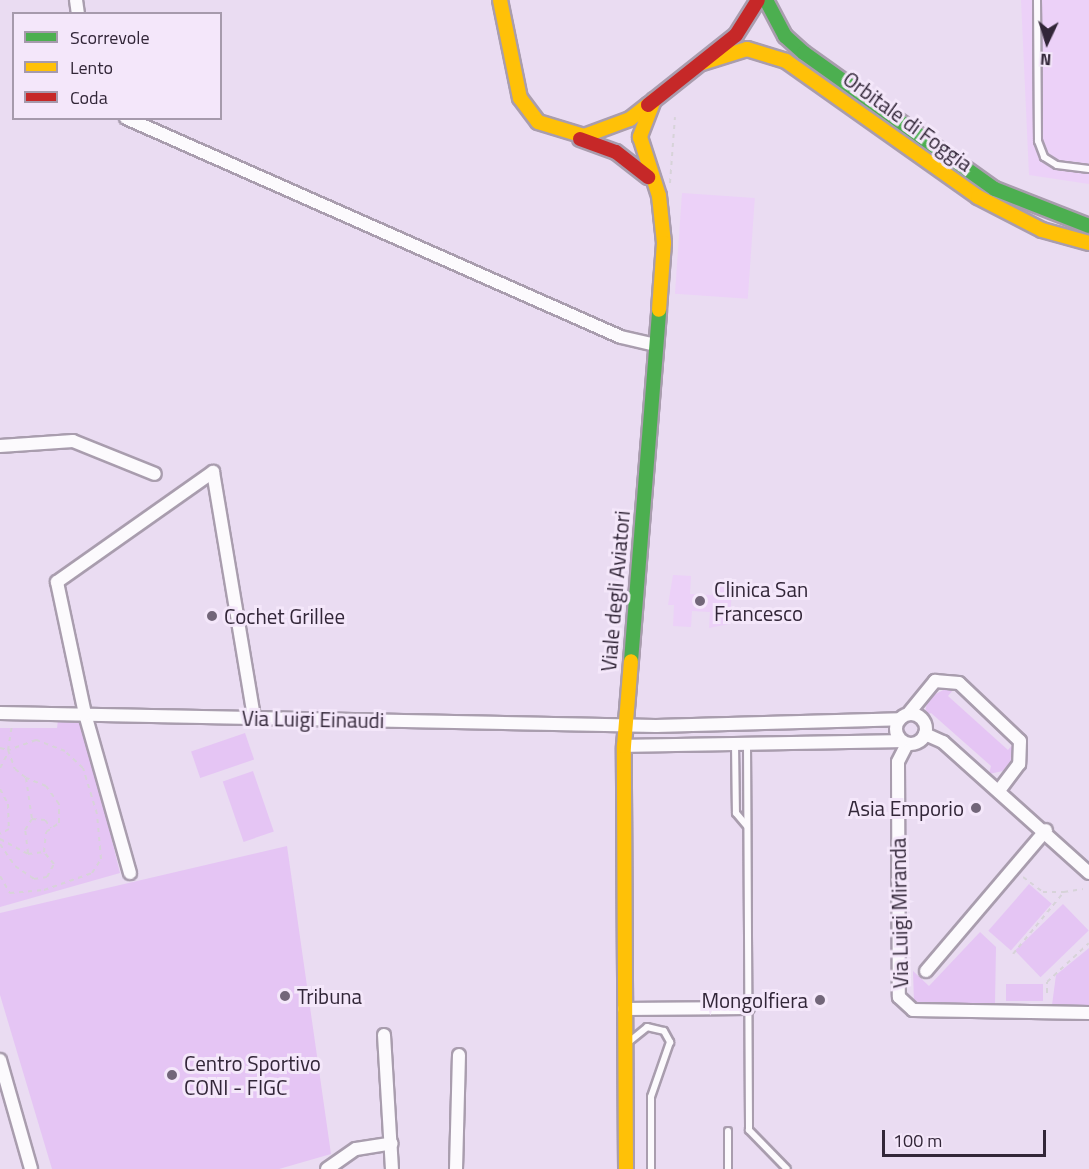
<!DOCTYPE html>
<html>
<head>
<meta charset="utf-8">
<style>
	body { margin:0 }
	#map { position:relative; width:1089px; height:1169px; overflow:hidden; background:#eadcf2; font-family:"Titillium Web",sans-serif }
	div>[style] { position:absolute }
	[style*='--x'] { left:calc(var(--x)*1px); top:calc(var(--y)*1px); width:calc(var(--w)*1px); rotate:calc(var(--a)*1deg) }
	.built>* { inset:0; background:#ecd1f8; transform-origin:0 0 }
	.green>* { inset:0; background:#e5c5f4; transform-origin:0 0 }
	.path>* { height:2px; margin-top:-1px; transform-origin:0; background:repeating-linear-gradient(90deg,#d7d3d9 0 4.5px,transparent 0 9px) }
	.roads { filter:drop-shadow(2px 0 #a99dae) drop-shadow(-2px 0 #a99dae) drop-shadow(0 2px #a99dae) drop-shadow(0 -2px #a99dae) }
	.lane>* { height:6px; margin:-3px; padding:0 3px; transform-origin:3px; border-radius:3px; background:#fcfafd }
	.street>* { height:12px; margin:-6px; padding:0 6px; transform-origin:6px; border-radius:6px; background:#fcfafd }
	.street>.ring { margin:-6px; padding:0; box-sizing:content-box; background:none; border:12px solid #fcfafd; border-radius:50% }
	.fast>* { height:14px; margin:-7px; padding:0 7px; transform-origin:7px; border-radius:7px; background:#4caf50 }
	.slow>* { height:14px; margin:-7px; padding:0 7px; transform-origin:7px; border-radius:7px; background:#ffc107 }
	.jam>* { height:14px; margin:-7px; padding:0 7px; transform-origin:7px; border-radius:7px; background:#c62828 }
	.dots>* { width:16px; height:16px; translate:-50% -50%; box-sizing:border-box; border:3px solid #f4e7fa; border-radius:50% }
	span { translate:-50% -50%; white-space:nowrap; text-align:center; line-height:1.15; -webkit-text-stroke:6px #f4e7fa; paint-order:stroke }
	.street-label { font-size:21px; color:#322638 }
	.poi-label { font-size:21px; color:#322638 }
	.left { translate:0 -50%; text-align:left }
	.right { translate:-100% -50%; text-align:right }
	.legend { position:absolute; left:12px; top:12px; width:210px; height:108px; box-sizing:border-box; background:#f4e7fa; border:2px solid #a69aac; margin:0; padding:8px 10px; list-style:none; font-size:18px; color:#322638 }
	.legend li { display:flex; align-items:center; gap:12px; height:30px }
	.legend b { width:30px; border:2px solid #a69aac }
	.north { position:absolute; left:1017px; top:12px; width:60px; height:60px; -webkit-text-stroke:4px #f4e7fa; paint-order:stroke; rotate:184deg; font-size:16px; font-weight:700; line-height:24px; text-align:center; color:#322638 }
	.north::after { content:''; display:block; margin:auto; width:21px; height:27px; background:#322638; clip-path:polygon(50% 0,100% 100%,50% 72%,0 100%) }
	.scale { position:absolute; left:882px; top:1130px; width:164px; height:27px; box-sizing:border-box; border:3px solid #322638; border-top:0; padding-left:8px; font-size:18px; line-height:21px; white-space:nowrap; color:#322638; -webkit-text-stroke:4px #f4e7fa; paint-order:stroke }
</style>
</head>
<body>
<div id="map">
	<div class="built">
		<div style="clip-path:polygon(1021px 0,1089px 0,1089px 184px,1029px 175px)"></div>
		<div style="left:682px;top:193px;width:73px;height:101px;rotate:4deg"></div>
		<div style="clip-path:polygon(673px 575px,691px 576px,690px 594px,712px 595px,713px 586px,732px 587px,730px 624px,709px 628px,710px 612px,692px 611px,691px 627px,673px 626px,674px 605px,668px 605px)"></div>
	</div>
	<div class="green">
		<div style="clip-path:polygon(949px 687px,953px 690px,948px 696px,1008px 750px,1013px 744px,1013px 758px,1003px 771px,989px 774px,991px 766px,931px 713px,924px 717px,928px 698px)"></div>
		<div style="clip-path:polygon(58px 720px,83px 722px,120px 873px,0 907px,0 728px,57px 728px)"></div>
		<div style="left:245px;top:733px;width:28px;height:57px;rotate:71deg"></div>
		<div style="left:253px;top:771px;width:64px;height:32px;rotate:71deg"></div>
		<div style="clip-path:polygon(287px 846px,331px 1154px,279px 1169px,52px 1169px,0 995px,0 913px)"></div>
		<div style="left:1029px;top:884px;width:30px;height:62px;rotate:41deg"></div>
		<div style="left:1063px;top:904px;width:37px;height:67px;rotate:46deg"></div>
		<div style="clip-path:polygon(980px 932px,996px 947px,995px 1004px,914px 1003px,913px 971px,929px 986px)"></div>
		<div style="clip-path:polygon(1089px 948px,1089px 1005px,1052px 1005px,1056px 975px)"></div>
		<div style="left:1006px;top:984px;width:37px;height:17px"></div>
	</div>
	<div class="path">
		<div style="--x:670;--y:183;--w:66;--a:-85.7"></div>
		<div style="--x:0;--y:748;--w:8;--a:14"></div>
		<div style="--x:8;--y:750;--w:25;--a:-81"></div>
		<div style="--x:0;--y:768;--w:17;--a:-62"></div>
		<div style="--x:0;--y:789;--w:17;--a:62"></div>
		<div style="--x:8;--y:804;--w:25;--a:88"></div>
		<div style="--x:9;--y:829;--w:10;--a:151"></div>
		<div style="--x:0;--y:839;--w:32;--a:28"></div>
		<div style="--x:28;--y:854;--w:16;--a:-7"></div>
		<div style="--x:0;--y:844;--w:27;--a:56"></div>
		<div style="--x:15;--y:866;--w:23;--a:34"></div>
		<div style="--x:34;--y:879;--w:13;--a:-9"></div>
		<div style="--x:47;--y:877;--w:15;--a:-62"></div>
		<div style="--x:54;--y:864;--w:16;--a:-130"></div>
		<div style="--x:44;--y:852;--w:20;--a:-84"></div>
		<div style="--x:46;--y:832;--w:16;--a:-35"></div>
		<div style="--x:59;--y:823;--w:19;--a:-90"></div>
		<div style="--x:59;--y:804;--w:22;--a:-126"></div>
		<div style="--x:46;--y:786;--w:22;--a:-158"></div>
		<div style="--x:28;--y:853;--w:23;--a:-97"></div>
		<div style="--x:25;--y:830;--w:13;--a:-58"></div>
		<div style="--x:0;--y:876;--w:20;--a:60"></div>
		<div style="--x:10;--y:893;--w:34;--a:-5"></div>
		<div style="--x:44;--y:890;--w:51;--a:-19.5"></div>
		<div style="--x:92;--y:873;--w:17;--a:-57"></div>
		<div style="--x:101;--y:859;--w:45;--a:-95.1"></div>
		<div style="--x:97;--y:814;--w:48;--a:-106.9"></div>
		<div style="--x:83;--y:768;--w:25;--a:-137"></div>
		<div style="--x:65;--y:751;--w:31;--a:-159"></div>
		<div style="--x:36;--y:740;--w:30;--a:160"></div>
		<div style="--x:8;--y:750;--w:20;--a:70"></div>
		<div style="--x:15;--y:769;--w:14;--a:39"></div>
		<div style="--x:26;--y:778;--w:41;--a:81.7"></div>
		<div style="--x:32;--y:819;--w:13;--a:4"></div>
		<div style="--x:45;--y:820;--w:10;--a:53"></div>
		<div style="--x:1023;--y:877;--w:25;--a:37"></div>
		<div style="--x:1043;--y:892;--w:21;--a:0"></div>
		<div style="--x:1013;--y:954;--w:80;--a:-50.6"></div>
		<div style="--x:1064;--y:892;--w:19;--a:-9"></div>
		<div style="--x:1047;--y:993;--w:11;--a:-90"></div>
		<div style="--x:1047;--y:982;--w:57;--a:-42.9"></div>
	</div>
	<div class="roads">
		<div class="lane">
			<div style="--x:1037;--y:0;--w:141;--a:89.6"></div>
			<div style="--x:1038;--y:141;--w:17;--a:69"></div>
			<div style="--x:1044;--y:157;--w:15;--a:32"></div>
			<div style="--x:1057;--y:165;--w:32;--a:7"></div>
			<div style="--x:735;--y:744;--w:69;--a:89.2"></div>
			<div style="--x:736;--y:813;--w:17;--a:50"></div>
			<div style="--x:747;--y:744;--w:386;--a:89.7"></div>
			<div style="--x:749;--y:1130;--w:54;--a:45.7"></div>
			<div style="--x:630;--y:1041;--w:22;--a:-39"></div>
			<div style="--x:647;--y:1027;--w:17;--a:13"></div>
			<div style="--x:664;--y:1031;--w:13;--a:61"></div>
			<div style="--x:670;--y:1042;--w:58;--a:109.1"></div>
			<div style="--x:651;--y:1097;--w:72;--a:90"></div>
			<div style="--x:728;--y:1131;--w:38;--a:90"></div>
		</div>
		<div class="street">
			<div style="--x:76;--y:0;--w:14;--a:82"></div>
			<div style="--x:126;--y:118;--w:541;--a:23.87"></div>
			<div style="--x:621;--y:337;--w:36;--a:13"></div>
			<div style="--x:0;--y:446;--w:73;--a:-3.9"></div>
			<div style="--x:73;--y:441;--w:88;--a:21.9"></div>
			<div style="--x:0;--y:713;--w:656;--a:1.14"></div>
			<div style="--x:656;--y:726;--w:244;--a:-1.6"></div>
			<div style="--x:908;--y:714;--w:43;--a:-50.7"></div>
			<div style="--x:935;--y:681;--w:24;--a:5"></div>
			<div style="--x:959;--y:683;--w:84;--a:43.6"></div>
			<div style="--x:1020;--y:741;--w:23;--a:92"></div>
			<div style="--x:1019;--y:764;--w:34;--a:127"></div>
			<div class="ring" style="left:896px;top:714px;width:18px;height:18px"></div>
			<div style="--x:925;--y:734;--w:20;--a:24"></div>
			<div style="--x:943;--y:742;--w:196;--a:41.9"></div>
			<div style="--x:907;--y:744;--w:20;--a:117"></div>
			<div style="--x:898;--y:762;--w:235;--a:89.8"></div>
			<div style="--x:899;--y:997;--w:19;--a:43"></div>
			<div style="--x:913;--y:1010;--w:176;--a:1"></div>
			<div style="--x:624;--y:746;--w:277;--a:-1"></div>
			<div style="--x:130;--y:873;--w:165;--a:-105.8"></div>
			<div style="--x:85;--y:714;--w:135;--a:-102"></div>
			<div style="--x:57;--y:582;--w:191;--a:-35.2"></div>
			<div style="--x:213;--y:472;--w:249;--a:80.5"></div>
			<div style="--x:926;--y:971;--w:185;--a:-49.6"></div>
			<div style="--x:624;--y:1009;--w:124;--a:-0.5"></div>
			<div style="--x:384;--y:1035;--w:134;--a:86.6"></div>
			<div style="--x:0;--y:1060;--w:113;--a:74.1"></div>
			<div style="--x:327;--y:1169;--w:35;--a:-35"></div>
			<div style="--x:356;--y:1149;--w:36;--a:-9"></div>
			<div style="--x:456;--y:1169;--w:114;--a:-88.5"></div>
		</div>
		<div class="fast">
			<div style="--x:766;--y:0;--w:41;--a:62.2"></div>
			<div style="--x:785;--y:36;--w:25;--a:42"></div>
			<div style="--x:804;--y:53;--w:234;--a:35.5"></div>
			<div style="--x:995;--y:189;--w:101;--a:21.5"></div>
			<div style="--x:631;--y:661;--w:352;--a:-85.4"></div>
		</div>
		<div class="slow">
			<div style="--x:500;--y:0;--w:100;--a:78.5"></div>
			<div style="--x:520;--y:98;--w:30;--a:53"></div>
			<div style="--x:538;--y:122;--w:48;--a:16.9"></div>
			<div style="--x:584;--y:136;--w:49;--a:-20.3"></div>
			<div style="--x:630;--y:119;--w:23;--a:-38"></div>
			<div style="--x:702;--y:63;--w:47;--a:-17.3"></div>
			<div style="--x:747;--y:49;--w:41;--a:17.1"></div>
			<div style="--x:786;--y:61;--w:235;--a:35.3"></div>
			<div style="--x:978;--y:197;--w:72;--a:27.3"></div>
			<div style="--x:1042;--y:230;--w:49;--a:15.5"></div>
			<div style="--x:654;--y:100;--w:40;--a:111"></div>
			<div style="--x:640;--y:137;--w:62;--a:72.1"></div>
			<div style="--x:659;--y:196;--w:47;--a:83.9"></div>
			<div style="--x:664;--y:243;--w:67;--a:94.3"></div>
			<div style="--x:626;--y:1169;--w:423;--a:-90.3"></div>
			<div style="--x:624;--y:746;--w:85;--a:-85.3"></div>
		</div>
		<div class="jam">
			<div style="--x:648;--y:105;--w:112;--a:-38.5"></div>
			<div style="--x:736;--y:35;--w:41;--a:-57.8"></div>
			<div style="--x:580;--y:139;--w:38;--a:20"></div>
			<div style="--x:616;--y:152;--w:41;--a:38"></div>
		</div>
	</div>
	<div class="dots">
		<div style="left:700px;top:601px;background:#726679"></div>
		<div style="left:212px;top:616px;background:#726679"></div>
		<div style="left:976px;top:808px;background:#726679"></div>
		<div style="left:285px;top:996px;background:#726679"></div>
		<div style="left:820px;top:1000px;background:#726679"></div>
		<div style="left:172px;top:1075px;background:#726679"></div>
	</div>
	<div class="street-label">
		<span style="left:908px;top:121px;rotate:36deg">Orbitale di Foggia</span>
		<span style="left:615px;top:591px;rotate:-85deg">Viale degli Aviatori</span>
		<span style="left:313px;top:719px;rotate:1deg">Via Luigi Einaudi</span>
		<span style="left:899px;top:913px;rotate:-91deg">Via Luigi Miranda</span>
	</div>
	<div class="poi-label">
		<span class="left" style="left:714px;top:601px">Clinica San<br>Francesco</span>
		<span class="left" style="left:224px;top:616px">Cochet Grillee</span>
		<span class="right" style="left:964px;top:808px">Asia Emporio</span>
		<span class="left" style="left:297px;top:996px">Tribuna</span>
		<span class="right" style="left:808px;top:1000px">Mongolfiera</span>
		<span class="left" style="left:184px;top:1075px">Centro Sportivo<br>CONI - FIGC</span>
	</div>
	<ul class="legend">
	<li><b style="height:8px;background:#4caf50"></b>Scorrevole</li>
	<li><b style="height:8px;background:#ffc107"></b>Lento</li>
	<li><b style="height:8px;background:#c62828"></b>Coda</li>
	</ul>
	<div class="north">N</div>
	<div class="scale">100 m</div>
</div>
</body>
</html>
